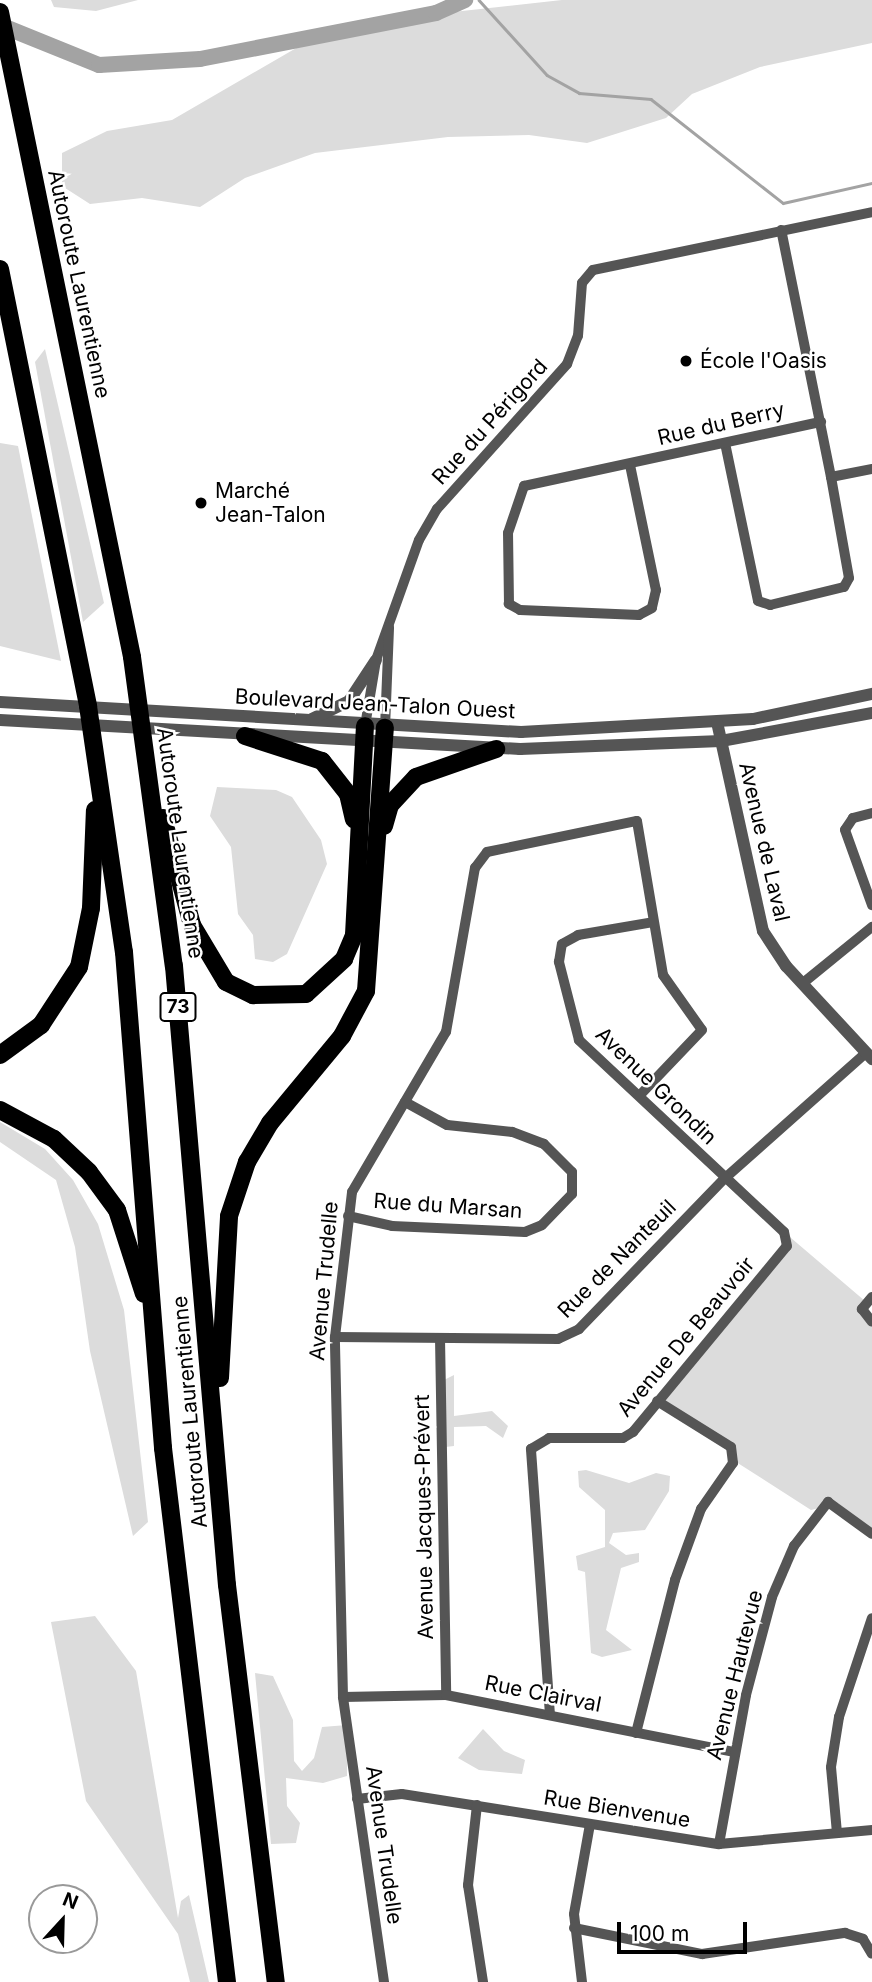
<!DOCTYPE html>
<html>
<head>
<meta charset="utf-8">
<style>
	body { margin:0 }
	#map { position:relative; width:872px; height:1982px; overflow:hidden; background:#fff; font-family:Inter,sans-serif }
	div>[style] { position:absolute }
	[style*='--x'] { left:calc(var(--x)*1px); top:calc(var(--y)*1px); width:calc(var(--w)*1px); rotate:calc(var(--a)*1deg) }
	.green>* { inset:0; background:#dcdcdc }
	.stream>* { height:2.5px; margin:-1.25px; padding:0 1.25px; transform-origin:1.25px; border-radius:1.25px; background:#a3a3a3 }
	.river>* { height:16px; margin:-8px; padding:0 8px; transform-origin:8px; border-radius:8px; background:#a3a3a3 }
	.minor>* { height:10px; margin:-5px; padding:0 5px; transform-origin:5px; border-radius:5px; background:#555 }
	.tertiary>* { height:12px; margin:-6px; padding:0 6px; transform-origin:6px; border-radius:6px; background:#555 }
	.motorway>* { height:18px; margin:-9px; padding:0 9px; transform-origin:9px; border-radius:9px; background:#000 }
	.dots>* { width:19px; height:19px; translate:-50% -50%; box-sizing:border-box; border:4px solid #fff; border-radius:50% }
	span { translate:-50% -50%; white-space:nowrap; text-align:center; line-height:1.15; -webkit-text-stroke:5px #fff; paint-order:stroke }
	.shield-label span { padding:2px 5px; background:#fff; border:2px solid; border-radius:5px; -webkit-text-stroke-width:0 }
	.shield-label { font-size:19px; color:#000; font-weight:700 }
	.street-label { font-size:21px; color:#000 }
	.poi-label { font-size:21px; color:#000 }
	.left { translate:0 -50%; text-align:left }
	.north { position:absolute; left:28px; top:1884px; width:70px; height:70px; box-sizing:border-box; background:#fff; border:2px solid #999; border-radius:50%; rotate:22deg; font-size:19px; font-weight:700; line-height:28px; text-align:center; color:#000 }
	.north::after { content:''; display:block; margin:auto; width:24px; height:32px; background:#000; clip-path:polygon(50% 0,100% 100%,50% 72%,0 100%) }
	.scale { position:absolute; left:617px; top:1922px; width:130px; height:32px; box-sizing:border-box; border:4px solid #000; border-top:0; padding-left:9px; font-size:21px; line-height:24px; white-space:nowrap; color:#000; -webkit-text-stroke:5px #fff; paint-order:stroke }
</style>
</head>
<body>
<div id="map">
	<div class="green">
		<div style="clip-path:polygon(51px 0,138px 0,96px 11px,54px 7px)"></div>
		<div style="clip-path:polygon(562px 0,872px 0,872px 43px,760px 67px,692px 94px,666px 118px,587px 143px,529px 135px,448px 137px,315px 153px,245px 178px,200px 207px,142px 198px,90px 204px,62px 186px,62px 153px,107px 131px,172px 120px,298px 47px,389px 19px)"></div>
		<div style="clip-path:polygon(45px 349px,104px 603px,83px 622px,35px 362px)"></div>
		<div style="clip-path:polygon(0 443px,18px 446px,61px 661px,0 646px)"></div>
		<div style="clip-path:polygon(217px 787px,276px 790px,292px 797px,321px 840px,327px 864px,287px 954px,273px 962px,255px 959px,253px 935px,238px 914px,231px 847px,210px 816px)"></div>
		<div style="clip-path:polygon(0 1122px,45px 1149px,73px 1180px,98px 1224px,124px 1310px,148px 1522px,133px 1536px,90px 1351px,75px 1247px,56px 1180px,0 1142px)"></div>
		<div style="clip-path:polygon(784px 1232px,865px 1301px,872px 1322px,872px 1534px,838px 1503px,811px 1510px,733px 1460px,731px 1447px,657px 1401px,785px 1249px)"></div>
		<div style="clip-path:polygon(454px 1375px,454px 1416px,492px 1411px,508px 1426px,503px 1438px,486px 1426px,454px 1427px,454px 1446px,445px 1447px,444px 1380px)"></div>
		<div style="clip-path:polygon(586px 1470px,629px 1483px,656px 1473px,670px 1476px,669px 1491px,645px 1530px,613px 1533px,609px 1543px,626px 1555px,639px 1553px,639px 1562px,621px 1568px,606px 1630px,632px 1650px,602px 1657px,591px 1653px,585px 1572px,578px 1570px,576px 1556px,605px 1547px,605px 1510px,579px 1487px,578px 1471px)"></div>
		<div style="clip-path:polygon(95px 1616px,136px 1671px,178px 1918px,181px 1901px,189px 1895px,209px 1982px,190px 1982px,178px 1934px,86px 1801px,51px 1622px)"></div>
		<div style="clip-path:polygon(255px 1673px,273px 1676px,293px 1720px,294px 1761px,302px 1771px,314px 1758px,322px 1727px,347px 1725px,347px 1776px,323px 1783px,286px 1778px,287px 1806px,300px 1823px,296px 1843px,271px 1844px)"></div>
		<div style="clip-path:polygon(483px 1729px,504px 1751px,525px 1760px,522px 1774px,479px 1770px,458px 1758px)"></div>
	</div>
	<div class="stream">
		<div style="--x:479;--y:0;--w:101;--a:47.8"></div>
		<div style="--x:547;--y:75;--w:37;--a:29"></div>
		<div style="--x:579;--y:93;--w:72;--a:4.8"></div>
		<div style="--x:651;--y:99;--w:168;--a:38.2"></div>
		<div style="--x:783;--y:203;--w:91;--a:-12.7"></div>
	</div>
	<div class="river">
		<div style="--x:0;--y:25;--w:107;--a:22"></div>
		<div style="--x:99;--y:65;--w:101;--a:-3.4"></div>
		<div style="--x:200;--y:59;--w:240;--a:-11"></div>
		<div style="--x:436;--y:13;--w:32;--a:-24"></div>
	</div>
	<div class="minor">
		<div style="--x:725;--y:443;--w:161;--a:78.2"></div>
		<div style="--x:758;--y:601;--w:13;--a:18"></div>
		<div style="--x:770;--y:605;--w:76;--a:-13.7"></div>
		<div style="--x:844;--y:587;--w:10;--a:-61"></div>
		<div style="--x:849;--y:578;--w:103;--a:-100.1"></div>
		<div style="--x:831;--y:477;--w:252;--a:-101.4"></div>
		<div style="--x:630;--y:465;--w:128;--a:78.3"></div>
		<div style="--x:656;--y:590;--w:18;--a:103"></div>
		<div style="--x:652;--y:608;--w:15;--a:152"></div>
		<div style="--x:639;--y:615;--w:119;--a:-177.6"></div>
		<div style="--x:520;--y:610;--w:13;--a:-151"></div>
		<div style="--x:509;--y:604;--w:71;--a:-90.8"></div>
		<div style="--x:508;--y:533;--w:50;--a:-71.2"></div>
		<div style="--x:524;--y:486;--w:304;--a:-12.2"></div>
		<div style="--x:831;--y:477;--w:42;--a:-11"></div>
		<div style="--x:365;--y:726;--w:67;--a:-80.5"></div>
		<div style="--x:376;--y:660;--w:127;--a:-70.3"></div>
		<div style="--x:419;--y:540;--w:36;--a:-60"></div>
		<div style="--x:437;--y:509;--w:195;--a:-48.1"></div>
		<div style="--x:567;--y:364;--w:30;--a:-69"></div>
		<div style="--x:578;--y:336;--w:53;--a:-85.7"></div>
		<div style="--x:582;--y:283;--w:17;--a:-50"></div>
		<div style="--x:593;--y:270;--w:285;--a:-11.7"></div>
		<div style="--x:385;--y:728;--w:101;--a:-87.7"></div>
		<div style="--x:872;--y:813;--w:20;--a:165"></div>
		<div style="--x:853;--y:818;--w:14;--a:124"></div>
		<div style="--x:845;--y:830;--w:80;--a:70.2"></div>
		<div style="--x:803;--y:983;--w:89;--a:-39.1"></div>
		<div style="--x:348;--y:1216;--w:45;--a:12.8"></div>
		<div style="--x:392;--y:1226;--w:133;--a:2.6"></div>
		<div style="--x:525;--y:1232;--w:18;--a:-22"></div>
		<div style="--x:542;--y:1225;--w:43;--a:-45.9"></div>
		<div style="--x:572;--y:1194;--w:22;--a:-90"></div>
		<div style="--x:572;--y:1172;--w:40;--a:-135"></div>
		<div style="--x:544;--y:1144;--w:34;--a:-159"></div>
		<div style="--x:512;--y:1132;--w:65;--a:-173.9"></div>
		<div style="--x:447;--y:1125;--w:48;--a:-151.3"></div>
		<div style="--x:872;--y:1297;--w:16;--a:130"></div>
		<div style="--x:862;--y:1309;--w:16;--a:52"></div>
		<div style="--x:335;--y:1337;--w:223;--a:0.5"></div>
		<div style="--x:558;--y:1339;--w:23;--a:-25"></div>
		<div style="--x:579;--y:1329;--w:209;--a:-46"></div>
		<div style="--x:724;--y:1179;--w:190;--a:-41.6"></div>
		<div style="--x:440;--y:1338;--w:357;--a:89"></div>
		<div style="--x:343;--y:1697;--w:103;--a:-1.1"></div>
		<div style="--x:446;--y:1695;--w:293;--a:11.2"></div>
		<div style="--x:550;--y:1715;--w:267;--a:-94.1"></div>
		<div style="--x:531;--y:1449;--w:21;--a:-31"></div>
		<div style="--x:549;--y:1438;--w:74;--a:0"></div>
		<div style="--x:623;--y:1438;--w:12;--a:-31"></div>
		<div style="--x:633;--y:1432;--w:241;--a:-50.4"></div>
		<div style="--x:787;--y:1246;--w:14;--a:-102"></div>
		<div style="--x:784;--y:1232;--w:281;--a:-136.9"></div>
		<div style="--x:579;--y:1040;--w:81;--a:-104.4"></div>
		<div style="--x:559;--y:962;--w:18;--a:-81"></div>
		<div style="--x:562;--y:944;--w:18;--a:-29"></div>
		<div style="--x:578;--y:935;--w:76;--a:-9.8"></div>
		<div style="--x:636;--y:1733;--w:158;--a:-75.7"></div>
		<div style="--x:675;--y:1580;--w:76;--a:-69.9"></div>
		<div style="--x:701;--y:1509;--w:56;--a:-55.2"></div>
		<div style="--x:733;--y:1463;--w:16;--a:-97"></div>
		<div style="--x:731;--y:1447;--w:87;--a:-148.1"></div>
		<div style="--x:357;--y:1799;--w:45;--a:-6.3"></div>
		<div style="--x:402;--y:1794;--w:321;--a:9"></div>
		<div style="--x:719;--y:1844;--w:154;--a:-5.2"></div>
		<div style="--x:477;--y:1805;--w:81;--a:96.4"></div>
		<div style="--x:468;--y:1885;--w:98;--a:81.2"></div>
		<div style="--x:837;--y:1833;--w:66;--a:-95.2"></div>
		<div style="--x:831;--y:1767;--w:51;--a:-80.9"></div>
		<div style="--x:839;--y:1717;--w:104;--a:-71.6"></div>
		<div style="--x:719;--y:1844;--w:151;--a:-79.7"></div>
		<div style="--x:746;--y:1695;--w:101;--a:-75.1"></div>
		<div style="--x:772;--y:1597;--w:56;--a:-66.7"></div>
		<div style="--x:794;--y:1546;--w:56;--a:-52.3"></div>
		<div style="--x:828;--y:1502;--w:54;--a:36"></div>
		<div style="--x:574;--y:1928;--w:131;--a:11.5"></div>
		<div style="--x:702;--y:1954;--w:145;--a:-8.4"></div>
		<div style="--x:845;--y:1933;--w:19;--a:18"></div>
		<div style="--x:863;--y:1939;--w:17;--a:59"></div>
		<div style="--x:384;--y:1982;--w:288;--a:-98.2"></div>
		<div style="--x:343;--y:1697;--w:360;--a:-91.3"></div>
		<div style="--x:335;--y:1337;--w:146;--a:-83.3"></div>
		<div style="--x:352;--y:1192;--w:186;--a:-59.6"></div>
		<div style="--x:446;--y:1032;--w:167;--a:-80"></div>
		<div style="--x:475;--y:868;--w:20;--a:-53"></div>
		<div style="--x:487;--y:852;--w:153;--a:-11.7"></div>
		<div style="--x:637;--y:821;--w:156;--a:80.4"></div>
		<div style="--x:663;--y:975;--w:67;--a:54.7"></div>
		<div style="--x:702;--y:1030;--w:90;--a:133.6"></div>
		<div style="--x:582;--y:1982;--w:68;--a:-96.7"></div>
		<div style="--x:574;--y:1914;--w:91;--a:-79.9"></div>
	</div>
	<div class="tertiary">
		<div style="--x:0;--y:702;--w:522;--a:3.3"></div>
		<div style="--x:521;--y:732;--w:232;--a:-3.2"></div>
		<div style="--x:753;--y:719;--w:122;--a:-11.9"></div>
		<div style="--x:312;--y:719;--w:41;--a:-25.9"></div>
		<div style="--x:349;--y:701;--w:49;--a:-56.6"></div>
		<div style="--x:0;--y:720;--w:521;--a:3.19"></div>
		<div style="--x:520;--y:749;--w:201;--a:-2.3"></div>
		<div style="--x:721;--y:741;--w:154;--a:-10.5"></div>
		<div style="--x:717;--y:722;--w:214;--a:77.6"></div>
		<div style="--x:763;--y:931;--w:42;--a:56.7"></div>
		<div style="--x:786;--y:966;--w:127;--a:47.2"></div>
	</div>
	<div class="motorway">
		<div style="--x:0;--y:12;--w:658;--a:78.43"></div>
		<div style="--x:132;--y:657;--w:312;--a:82.3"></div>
		<div style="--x:174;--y:966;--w:621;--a:85.11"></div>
		<div style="--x:227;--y:1585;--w:400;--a:83"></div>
		<div style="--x:0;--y:269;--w:446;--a:78.6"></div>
		<div style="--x:88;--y:706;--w:249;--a:81.7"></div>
		<div style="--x:124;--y:952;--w:498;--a:85.5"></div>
		<div style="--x:163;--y:1448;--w:538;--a:83.17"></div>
		<div style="--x:245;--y:736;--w:81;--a:18"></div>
		<div style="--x:322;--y:761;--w:42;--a:51.8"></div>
		<div style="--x:348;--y:794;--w:26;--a:77"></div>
		<div style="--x:163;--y:818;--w:111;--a:74.8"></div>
		<div style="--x:192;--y:925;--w:66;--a:59.2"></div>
		<div style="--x:226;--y:982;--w:30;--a:26"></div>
		<div style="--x:253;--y:995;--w:53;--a:-1.1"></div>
		<div style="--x:306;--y:994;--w:52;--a:-42.6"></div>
		<div style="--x:344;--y:959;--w:26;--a:-67"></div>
		<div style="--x:354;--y:935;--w:209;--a:-87"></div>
		<div style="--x:384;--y:826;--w:22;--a:-74"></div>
		<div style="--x:390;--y:805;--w:38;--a:-47"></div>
		<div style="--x:416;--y:777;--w:85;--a:-19.3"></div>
		<div style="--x:0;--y:1055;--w:51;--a:-36.2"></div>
		<div style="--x:41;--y:1025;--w:69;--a:-56.8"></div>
		<div style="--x:79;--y:967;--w:60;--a:-78.5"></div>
		<div style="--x:91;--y:908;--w:98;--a:-87.7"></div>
		<div style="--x:0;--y:1110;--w:61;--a:28.2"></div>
		<div style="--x:54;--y:1139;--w:48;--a:43.3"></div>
		<div style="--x:89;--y:1172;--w:47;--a:53.6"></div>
		<div style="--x:117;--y:1210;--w:88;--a:72.2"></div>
		<div style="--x:220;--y:1378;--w:162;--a:-86.8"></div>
		<div style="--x:229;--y:1216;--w:57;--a:-71.6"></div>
		<div style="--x:247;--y:1162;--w:45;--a:-59.5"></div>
		<div style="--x:270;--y:1123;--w:113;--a:-50.4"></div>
		<div style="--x:342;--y:1036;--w:51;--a:-61.9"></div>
		<div style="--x:366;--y:991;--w:264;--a:-85.9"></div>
	</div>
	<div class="dots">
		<div style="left:686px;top:361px;background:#000"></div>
		<div style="left:201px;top:503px;background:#000"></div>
	</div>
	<div class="shield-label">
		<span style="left:178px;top:1007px">73</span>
	</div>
	<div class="street-label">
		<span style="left:79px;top:284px;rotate:78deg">Autoroute Laurentienne</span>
		<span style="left:490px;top:422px;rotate:-48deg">Rue du Périgord</span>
		<span style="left:721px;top:424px;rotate:-13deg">Rue du Berry</span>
		<span style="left:375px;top:704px;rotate:3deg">Boulevard Jean-Talon Ouest</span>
		<span style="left:764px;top:842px;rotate:77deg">Avenue de Laval</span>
		<span style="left:180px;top:843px;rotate:82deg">Autoroute Laurentienne</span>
		<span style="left:656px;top:1086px;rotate:44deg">Avenue Grondin</span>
		<span style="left:448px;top:1206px;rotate:4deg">Rue du Marsan</span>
		<span style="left:617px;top:1259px;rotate:-45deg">Rue de Nanteuil</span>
		<span style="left:324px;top:1281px;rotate:-85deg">Avenue Trudelle</span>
		<span style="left:686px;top:1337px;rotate:-50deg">Avenue De Beauvoir</span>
		<span style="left:190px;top:1412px;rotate:-95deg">Autoroute Laurentienne</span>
		<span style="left:424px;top:1517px;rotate:-91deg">Avenue Jacques-Prévert</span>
		<span style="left:735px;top:1675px;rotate:-76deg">Avenue Hautevue</span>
		<span style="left:543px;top:1694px;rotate:11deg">Rue Clairval</span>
		<span style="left:617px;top:1809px;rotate:9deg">Rue Bienvenue</span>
		<span style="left:384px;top:1845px;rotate:82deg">Avenue Trudelle</span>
	</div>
	<div class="poi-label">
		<span class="left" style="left:700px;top:361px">École l'Oasis</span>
		<span class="left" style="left:215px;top:503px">Marché<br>Jean-Talon</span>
	</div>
	<div class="north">N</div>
	<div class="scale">100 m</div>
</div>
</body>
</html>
